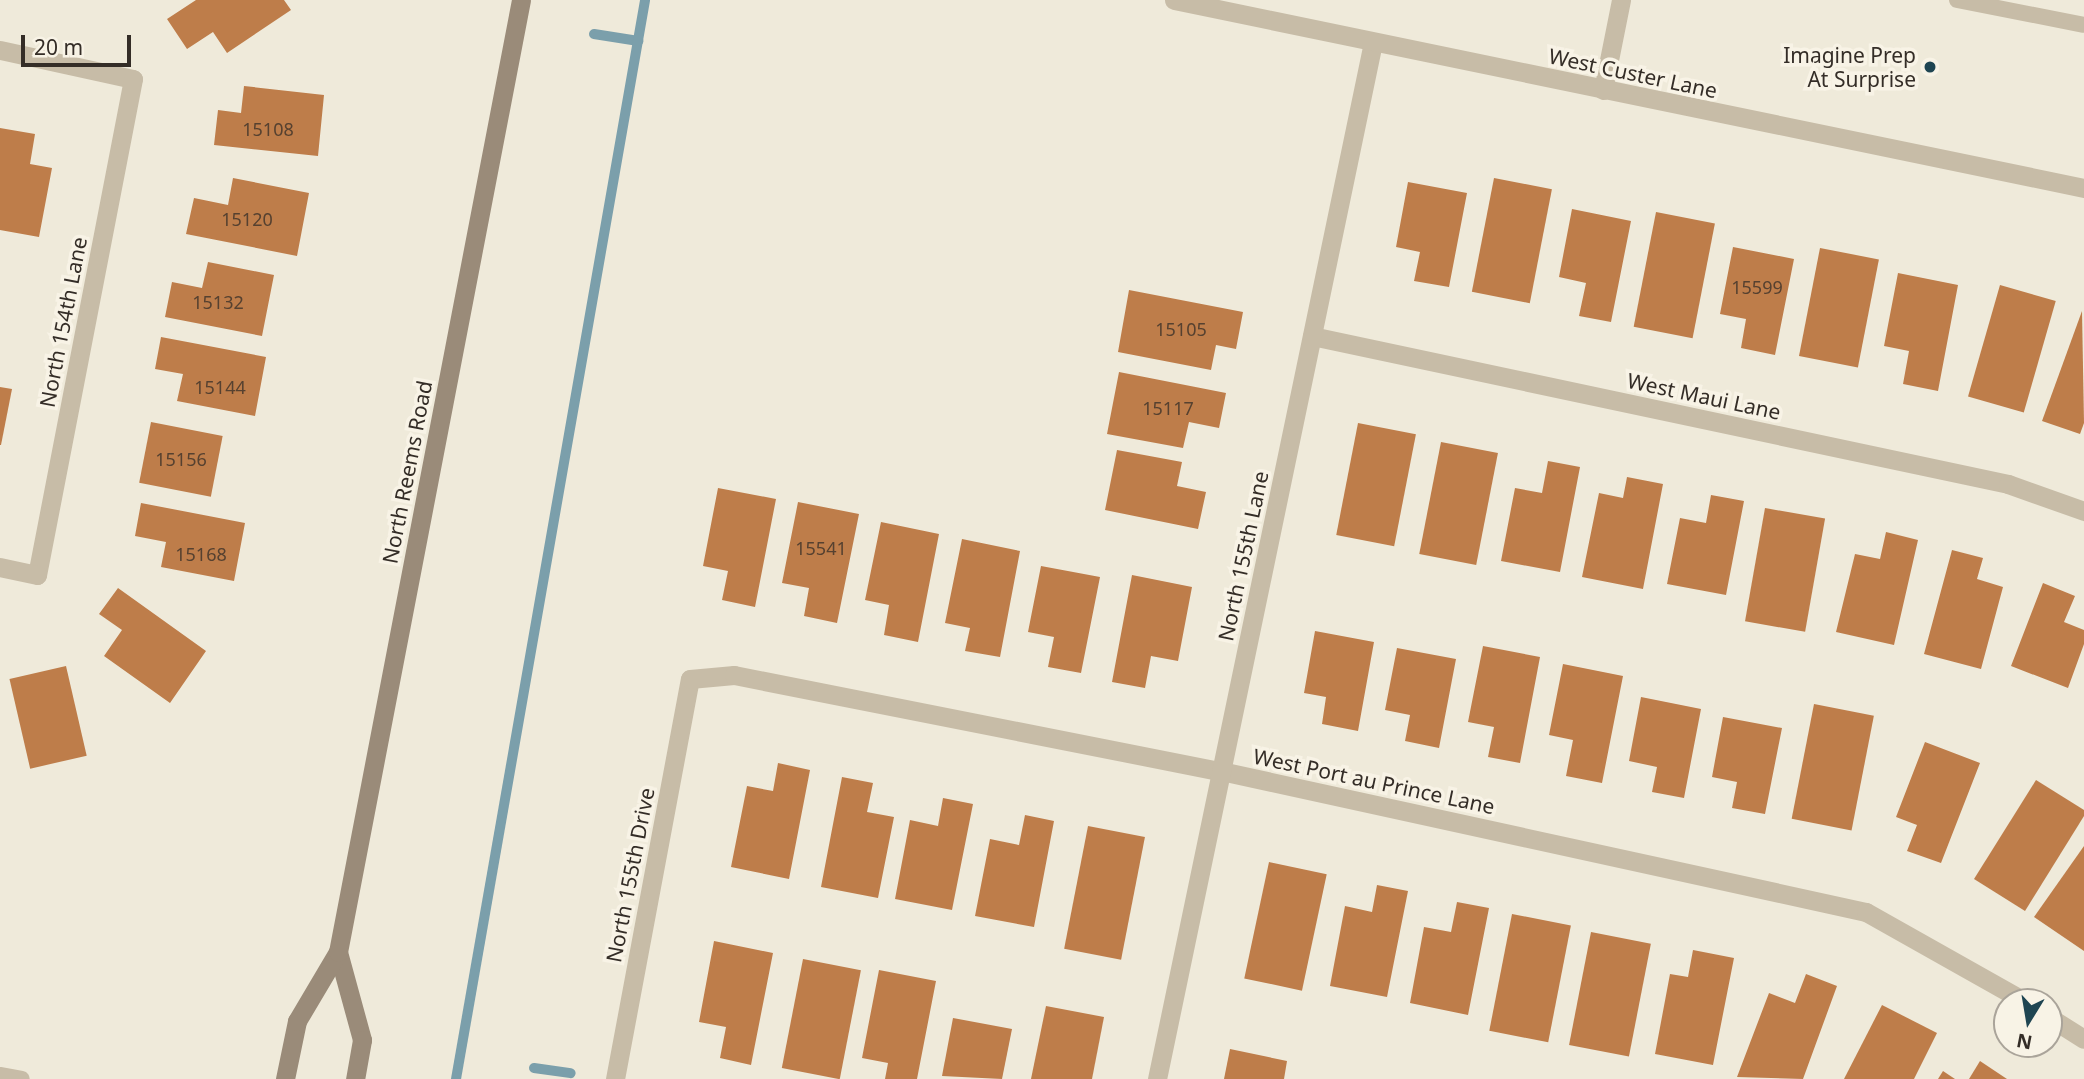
<!DOCTYPE html>
<html>
<head>
<meta charset="utf-8">
<style>
	body { margin:0 }
	#map { position:relative; width:2084px; height:1079px; overflow:hidden; background:#efeada; font-family:"Noto Sans",sans-serif }
	div>[style] { position:absolute }
	[style*='--x'] { left:calc(var(--x)*1px); top:calc(var(--y)*1px); width:calc(var(--w)*1px); rotate:calc(var(--a)*1deg) }
	.stream>* { height:10px; margin:-5px; padding:0 5px; transform-origin:5px; border-radius:5px; background:#7b9fab }
	.building>* { inset:0; background:#be7d4a; transform-origin:0 0 }
	.service>* { height:16px; margin:-8px; padding:0 8px; transform-origin:8px; border-radius:8px; background:#c7bca7 }
	.minor>* { height:19px; margin:-9.5px; padding:0 9.5px; transform-origin:9.5px; border-radius:9.5px; background:#c7bca7 }
	.tertiary>* { height:19px; margin:-9.5px; padding:0 9.5px; transform-origin:9.5px; border-radius:9.5px; background:#c7bca7 }
	.secondary>* { height:19px; margin:-9.5px; padding:0 9.5px; transform-origin:9.5px; border-radius:9.5px; background:#9a8b79 }
	.dots>* { width:19px; height:19px; translate:-50% -50%; box-sizing:border-box; border:4px solid #f8f3e6; border-radius:50% }
	span { translate:-50% -50%; white-space:nowrap; text-align:center; line-height:1.15; -webkit-text-stroke:7px #f8f3e6; paint-order:stroke }
	.number-label { font-size:18px; color:#564130 }
	.number-label span { -webkit-text-stroke-width:0 }
	.poi-label { font-size:21px; color:#342d27 }
	.right { translate:-100% -50%; text-align:right }
	.street-label { font-size:21px; color:#342d27 }
	.north { position:absolute; left:1993px; top:988px; width:70px; height:70px; box-sizing:border-box; background:#f8f3e6; border:2px solid #aaa49a; border-radius:50%; rotate:191deg; font-size:19px; font-weight:700; line-height:28px; text-align:center; color:#342d27 }
	.north::after { content:''; display:block; margin:auto; width:24px; height:32px; background:#1f4552; clip-path:polygon(50% 0,100% 100%,50% 72%,0 100%) }
	.scale { position:absolute; left:21px; top:35px; width:110px; height:32px; box-sizing:border-box; border:4px solid #342d27; border-top:0; padding-left:9px; font-size:21px; line-height:24px; white-space:nowrap; color:#342d27; -webkit-text-stroke:5px #f8f3e6; paint-order:stroke }
</style>
</head>
<body>
<div id="map">
	<div class="stream">
		<div style="--x:594;--y:34;--w:45;--a:9"></div>
		<div style="--x:534;--y:1068;--w:37;--a:8"></div>
		<div style="--x:456;--y:1079;--w:1095;--a:-80.06"></div>
	</div>
	<div class="building">
		<div style="clip-path:polygon(196px 0,284px 0,291px 10px,227px 53px,213px 32px,187px 49px,167px 19px)"></div>
		<div style="clip-path:polygon(244px 86px,324px 95px,318px 156px,214px 145px,218px 110px,241px 113px)"></div>
		<div style="clip-path:polygon(0 128px,35px 134px,30px 164px,52px 168px,39px 237px,0 230px)"></div>
		<div style="clip-path:polygon(233px 178px,309px 193px,297px 256px,186px 234px,194px 198px,228px 205px)"></div>
		<div style="left:1494px;top:178px;width:59px;height:116px;rotate:11deg"></div>
		<div style="clip-path:polygon(1408px 182px,1467px 193px,1449px 287px,1414px 281px,1420px 252px,1396px 247px)"></div>
		<div style="clip-path:polygon(1572px 209px,1631px 221px,1611px 322px,1579px 316px,1586px 283px,1559px 277px)"></div>
		<div style="left:1656px;top:212px;width:60px;height:117px;rotate:11deg"></div>
		<div style="clip-path:polygon(1733px 247px,1794px 259px,1775px 355px,1741px 348px,1746px 319px,1720px 314px)"></div>
		<div style="left:1820px;top:248px;width:60px;height:110px;rotate:11deg"></div>
		<div style="clip-path:polygon(208px 262px,274px 275px,262px 336px,165px 317px,172px 282px,202px 288px)"></div>
		<div style="clip-path:polygon(1898px 273px,1958px 285px,1938px 391px,1903px 384px,1909px 351px,1884px 346px)"></div>
		<div style="left:2000px;top:285px;width:58px;height:116px;rotate:16deg"></div>
		<div style="clip-path:polygon(1129px 290px,1243px 312px,1236px 349px,1216px 345px,1211px 370px,1118px 352px)"></div>
		<div style="clip-path:polygon(2082px 311px,2084px 423px,2080px 434px,2042px 421px)"></div>
		<div style="clip-path:polygon(161px 337px,266px 357px,255px 416px,177px 401px,183px 374px,155px 369px)"></div>
		<div style="clip-path:polygon(1119px 372px,1226px 393px,1219px 428px,1189px 422px,1183px 448px,1107px 434px)"></div>
		<div style="clip-path:polygon(0 387px,12px 389px,1px 445px,0 445px)"></div>
		<div style="left:151px;top:422px;width:73px;height:62px;rotate:11deg"></div>
		<div style="left:1358px;top:423px;width:59px;height:114px;rotate:11deg"></div>
		<div style="left:1441px;top:442px;width:58px;height:114px;rotate:11deg"></div>
		<div style="clip-path:polygon(1117px 450px,1182px 462px,1177px 486px,1206px 492px,1198px 529px,1105px 510px)"></div>
		<div style="clip-path:polygon(1548px 461px,1580px 467px,1560px 572px,1501px 561px,1515px 488px,1542px 493px)"></div>
		<div style="clip-path:polygon(1627px 477px,1663px 484px,1643px 589px,1582px 577px,1599px 493px,1623px 498px)"></div>
		<div style="clip-path:polygon(718px 488px,776px 499px,755px 607px,722px 600px,728px 571px,703px 566px)"></div>
		<div style="clip-path:polygon(1711px 495px,1744px 501px,1726px 595px,1667px 584px,1680px 518px,1706px 523px)"></div>
		<div style="clip-path:polygon(798px 502px,859px 514px,837px 623px,804px 616px,809px 588px,782px 583px)"></div>
		<div style="clip-path:polygon(141px 503px,245px 523px,234px 581px,161px 567px,166px 542px,135px 536px)"></div>
		<div style="left:1765px;top:508px;width:61px;height:115px;rotate:10deg"></div>
		<div style="clip-path:polygon(881px 522px,939px 534px,918px 642px,884px 635px,889px 605px,865px 600px)"></div>
		<div style="clip-path:polygon(1886px 532px,1918px 540px,1894px 645px,1836px 632px,1855px 554px,1880px 559px)"></div>
		<div style="clip-path:polygon(962px 539px,1020px 551px,1000px 657px,965px 651px,970px 628px,945px 623px)"></div>
		<div style="clip-path:polygon(1952px 550px,1983px 558px,1977px 579px,2003px 587px,1981px 669px,1924px 654px)"></div>
		<div style="clip-path:polygon(1041px 566px,1100px 577px,1081px 673px,1048px 667px,1054px 637px,1028px 632px)"></div>
		<div style="clip-path:polygon(1132px 575px,1192px 587px,1178px 661px,1151px 656px,1145px 688px,1112px 682px)"></div>
		<div style="clip-path:polygon(2043px 583px,2075px 596px,2064px 622px,2084px 630px,2084px 644px,2068px 688px,2011px 666px)"></div>
		<div style="clip-path:polygon(118px 588px,206px 651px,170px 703px,104px 656px,122px 630px,99px 614px)"></div>
		<div style="clip-path:polygon(1315px 631px,1374px 642px,1358px 731px,1322px 724px,1326px 697px,1304px 693px)"></div>
		<div style="clip-path:polygon(1483px 646px,1540px 657px,1520px 763px,1488px 757px,1494px 727px,1468px 722px)"></div>
		<div style="clip-path:polygon(1397px 648px,1456px 659px,1439px 748px,1405px 741px,1410px 715px,1385px 710px)"></div>
		<div style="clip-path:polygon(1563px 664px,1623px 676px,1602px 783px,1566px 776px,1573px 740px,1549px 735px)"></div>
		<div style="left:66px;top:666px;width:92px;height:58px;rotate:77deg"></div>
		<div style="clip-path:polygon(1641px 697px,1701px 709px,1684px 798px,1652px 792px,1657px 767px,1629px 761px)"></div>
		<div style="left:1814px;top:704px;width:61px;height:117px;rotate:11deg"></div>
		<div style="clip-path:polygon(1723px 717px,1782px 728px,1765px 814px,1732px 808px,1737px 782px,1712px 777px)"></div>
		<div style="clip-path:polygon(1925px 742px,1980px 763px,1941px 863px,1907px 851px,1917px 825px,1896px 817px)"></div>
		<div style="clip-path:polygon(778px 763px,810px 770px,789px 879px,731px 867px,747px 786px,773px 791px)"></div>
		<div style="clip-path:polygon(842px 777px,873px 783px,867px 812px,894px 817px,878px 898px,821px 887px)"></div>
		<div style="clip-path:polygon(2036px 780px,2084px 810px,2084px 816px,2025px 911px,1974px 879px)"></div>
		<div style="clip-path:polygon(943px 798px,973px 804px,952px 910px,895px 899px,910px 820px,938px 826px)"></div>
		<div style="clip-path:polygon(1025px 815px,1054px 821px,1034px 927px,975px 916px,990px 839px,1019px 845px)"></div>
		<div style="left:1088px;top:826px;width:58px;height:125px;rotate:11deg"></div>
		<div style="clip-path:polygon(2084px 846px,2084px 951px,2034px 917px)"></div>
		<div style="left:1269px;top:862px;width:59px;height:119px;rotate:12deg"></div>
		<div style="clip-path:polygon(1377px 885px,1408px 891px,1387px 997px,1330px 986px,1345px 906px,1372px 912px)"></div>
		<div style="clip-path:polygon(1457px 902px,1489px 908px,1468px 1015px,1410px 1003px,1424px 927px,1451px 932px)"></div>
		<div style="left:1512px;top:914px;width:60px;height:119px;rotate:11deg"></div>
		<div style="left:1591px;top:932px;width:61px;height:115px;rotate:11deg"></div>
		<div style="clip-path:polygon(714px 941px,773px 953px,751px 1065px,720px 1058px,726px 1027px,699px 1022px)"></div>
		<div style="clip-path:polygon(1693px 950px,1734px 958px,1713px 1065px,1655px 1054px,1670px 974px,1688px 977px)"></div>
		<div style="left:803px;top:959px;width:59px;height:111px;rotate:11deg"></div>
		<div style="clip-path:polygon(879px 970px,936px 981px,917px 1079px,885px 1079px,888px 1063px,862px 1058px)"></div>
		<div style="clip-path:polygon(1806px 974px,1837px 986px,1803px 1079px,1737px 1077px,1769px 993px,1795px 1003px)"></div>
		<div style="clip-path:polygon(1882px 1005px,1937px 1033px,1914px 1079px,1844px 1079px)"></div>
		<div style="clip-path:polygon(1046px 1006px,1104px 1017px,1092px 1079px,1031px 1079px)"></div>
		<div style="clip-path:polygon(953px 1018px,1012px 1029px,1002px 1079px,942px 1076px)"></div>
		<div style="clip-path:polygon(1230px 1049px,1287px 1061px,1284px 1079px,1224px 1079px)"></div>
		<div style="clip-path:polygon(1980px 1061px,2007px 1079px,1969px 1079px)"></div>
		<div style="clip-path:polygon(1943px 1071px,1955px 1079px,1938px 1079px)"></div>
	</div>
	<div class="service">
		<div style="--x:1957;--y:0;--w:129;--a:11.1"></div>
		<div style="--x:0;--y:1075;--w:22;--a:10"></div>
	</div>
	<div class="minor">
		<div style="--x:0;--y:50;--w:136;--a:12.3"></div>
		<div style="--x:133;--y:79;--w:505;--a:100.95"></div>
		<div style="--x:37;--y:575;--w:38;--a:-168"></div>
		<div style="--x:1603;--y:90;--w:92;--a:-78.7"></div>
		<div style="--x:1312;--y:336;--w:712;--a:12"></div>
		<div style="--x:2008;--y:484;--w:81;--a:19.6"></div>
		<div style="--x:2049;--y:1017;--w:41;--a:32.2"></div>
		<div style="--x:615;--y:1079;--w:407;--a:-79.4"></div>
		<div style="--x:690;--y:679;--w:44;--a:-5.2"></div>
		<div style="--x:734;--y:675;--w:496;--a:11.2"></div>
		<div style="--x:1221;--y:771;--w:660;--a:12.33"></div>
		<div style="--x:1866;--y:912;--w:184;--a:29.4"></div>
		<div style="--x:1157;--y:1079;--w:1059;--a:-78.23"></div>
	</div>
	<div class="tertiary">
		<div style="--x:1174;--y:0;--w:929;--a:11.67"></div>
	</div>
	<div class="secondary">
		<div style="--x:338;--y:952;--w:91;--a:74.7"></div>
		<div style="--x:362;--y:1040;--w:40;--a:100"></div>
		<div style="--x:285;--y:1079;--w:59;--a:-78.3"></div>
		<div style="--x:297;--y:1021;--w:80;--a:-59.3"></div>
		<div style="--x:338;--y:952;--w:969;--a:-79.12"></div>
	</div>
	<div class="dots">
		<div style="left:1930px;top:67px;background:#1f4552"></div>
	</div>
	<div class="number-label">
		<span style="left:268px;top:129px">15108</span>
		<span style="left:247px;top:219px">15120</span>
		<span style="left:1757px;top:287px">15599</span>
		<span style="left:218px;top:302px">15132</span>
		<span style="left:1181px;top:329px">15105</span>
		<span style="left:220px;top:387px">15144</span>
		<span style="left:1168px;top:408px">15117</span>
		<span style="left:181px;top:459px">15156</span>
		<span style="left:821px;top:548px">15541</span>
		<span style="left:201px;top:554px">15168</span>
	</div>
	<div class="poi-label">
		<span class="right" style="left:1916px;top:67px">Imagine Prep<br>At Surprise</span>
	</div>
	<div class="street-label">
		<span style="left:1633px;top:73px;rotate:12deg">West Custer Lane</span>
		<span style="left:63px;top:322px;rotate:-79deg">North 154th Lane</span>
		<span style="left:1704px;top:396px;rotate:12deg">West Maui Lane</span>
		<span style="left:407px;top:472px;rotate:-79deg">North Reems Road</span>
		<span style="left:1243px;top:556px;rotate:-78deg">North 155th Lane</span>
		<span style="left:1374px;top:781px;rotate:12deg">West Port au Prince Lane</span>
		<span style="left:630px;top:875px;rotate:-79deg">North 155th Drive</span>
	</div>
	<div class="north">N</div>
	<div class="scale">20 m</div>
</div>
</body>
</html>
